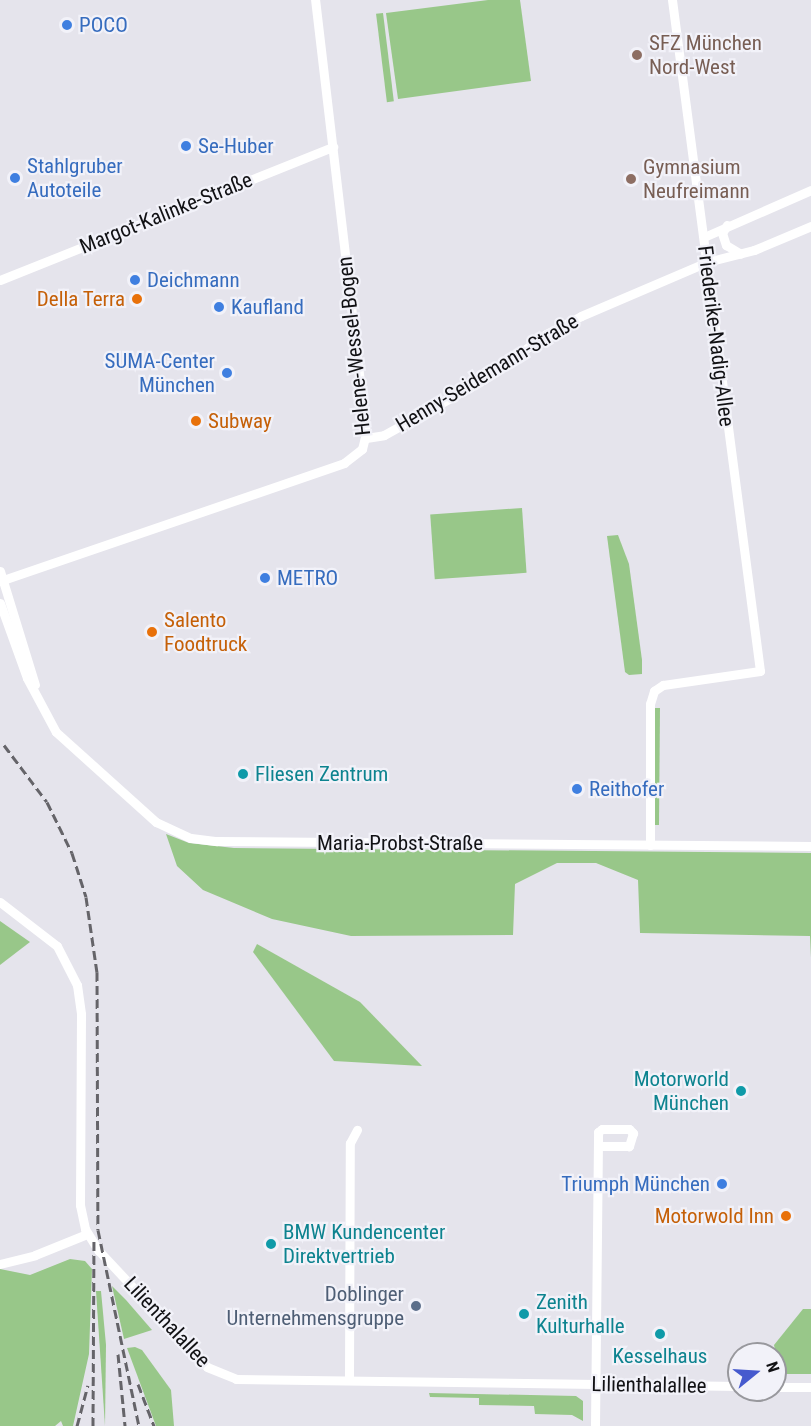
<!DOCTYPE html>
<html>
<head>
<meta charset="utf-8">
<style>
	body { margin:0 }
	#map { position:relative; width:811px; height:1426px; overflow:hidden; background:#e5e4ec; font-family:"Roboto Condensed",sans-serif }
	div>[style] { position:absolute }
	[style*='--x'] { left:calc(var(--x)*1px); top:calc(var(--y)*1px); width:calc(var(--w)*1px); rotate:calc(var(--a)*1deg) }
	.green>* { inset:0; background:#98c789; transform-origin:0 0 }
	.minor>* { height:9px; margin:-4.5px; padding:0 4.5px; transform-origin:4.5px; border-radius:4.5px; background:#fff }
	.rail>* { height:3px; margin-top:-1.5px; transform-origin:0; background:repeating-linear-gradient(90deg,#656469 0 9px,transparent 0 13.5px) }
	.dots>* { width:16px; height:16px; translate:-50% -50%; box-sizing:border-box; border:3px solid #f2f2f9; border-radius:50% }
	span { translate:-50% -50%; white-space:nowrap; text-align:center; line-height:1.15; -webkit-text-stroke:4.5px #f2f2f9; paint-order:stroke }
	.shop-label { font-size:21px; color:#366cbe }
	.left { translate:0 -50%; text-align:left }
	.right { translate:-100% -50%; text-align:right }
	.education-label { font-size:21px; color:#785e54 }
	.street-label { font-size:21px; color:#111114 }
	.food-label { font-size:21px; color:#c56008 }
	.culture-label { font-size:21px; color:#0d838f }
	.service-label { font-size:21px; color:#4e5e75 }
	.north { position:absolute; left:727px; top:1342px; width:60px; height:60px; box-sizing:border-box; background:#f2f2f9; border:2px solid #98989d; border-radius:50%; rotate:72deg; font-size:16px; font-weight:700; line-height:24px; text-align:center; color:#111114 }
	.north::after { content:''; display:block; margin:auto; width:21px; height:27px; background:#465ace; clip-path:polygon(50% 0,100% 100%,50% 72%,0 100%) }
</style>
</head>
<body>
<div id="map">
	<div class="green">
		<div style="clip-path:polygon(488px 0,520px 0,531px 81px,398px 99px,386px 13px)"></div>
		<div style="left:383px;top:13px;width:89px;height:7px;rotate:83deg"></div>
		<div style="left:522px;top:508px;width:65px;height:92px;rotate:86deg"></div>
		<div style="clip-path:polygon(618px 535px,629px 564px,642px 660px,642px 674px,629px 675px,625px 672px,607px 536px)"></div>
		<div style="clip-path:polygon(654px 708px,660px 708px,659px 825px,654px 825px)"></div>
		<div style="clip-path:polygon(166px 834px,189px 843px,234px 848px,811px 853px,811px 958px,810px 936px,640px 933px,638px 880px,596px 863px,557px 863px,515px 884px,513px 935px,351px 936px,272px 919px,203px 890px,177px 866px)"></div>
		<div style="clip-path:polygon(0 921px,30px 942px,0 965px)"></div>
		<div style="clip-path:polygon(257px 944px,360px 1002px,422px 1066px,334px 1061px,253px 952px)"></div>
		<div style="clip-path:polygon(70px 1259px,85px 1261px,92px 1269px,89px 1354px,73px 1426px,63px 1426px,61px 1421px,55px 1426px,0 1426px,0 1269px,30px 1275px)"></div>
		<div style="clip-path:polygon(112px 1286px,126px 1300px,152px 1330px,124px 1339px)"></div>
		<div style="clip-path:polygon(96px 1291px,101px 1291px,106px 1345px,105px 1426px)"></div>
		<div style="clip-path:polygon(803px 1309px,811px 1309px,811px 1374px,780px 1374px,774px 1345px)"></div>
		<div style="clip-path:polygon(135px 1347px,142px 1350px,171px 1390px,174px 1426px,156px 1426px,127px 1348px)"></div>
		<div style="clip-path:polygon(429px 1393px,576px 1396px,583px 1401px,583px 1421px,572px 1415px,535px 1414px,534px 1406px,479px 1405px,479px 1398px,430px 1397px)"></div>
	</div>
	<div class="minor">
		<div style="--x:727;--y:225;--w:9;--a:122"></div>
		<div style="--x:722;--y:233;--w:13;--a:72"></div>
		<div style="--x:726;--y:245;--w:17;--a:31"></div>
		<div style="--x:704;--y:237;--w:117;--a:-23.7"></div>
		<div style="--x:0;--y:280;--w:359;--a:-21.8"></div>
		<div style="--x:366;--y:438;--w:18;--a:-9"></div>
		<div style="--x:384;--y:435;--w:113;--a:-29.1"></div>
		<div style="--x:483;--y:380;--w:78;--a:-36.1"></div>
		<div style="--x:546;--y:334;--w:39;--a:-27"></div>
		<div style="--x:581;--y:316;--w:137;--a:-23.2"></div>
		<div style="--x:707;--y:262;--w:49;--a:-14.3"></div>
		<div style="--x:754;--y:250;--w:62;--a:-22.8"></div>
		<div style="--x:0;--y:571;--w:119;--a:72.9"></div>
		<div style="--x:0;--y:581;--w:364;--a:-18.9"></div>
		<div style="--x:344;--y:463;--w:23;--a:-38"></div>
		<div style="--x:362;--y:449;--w:16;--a:-76"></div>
		<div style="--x:366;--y:433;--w:436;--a:-96.7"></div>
		<div style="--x:0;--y:603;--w:80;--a:70.2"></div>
		<div style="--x:27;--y:678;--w:61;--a:61.8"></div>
		<div style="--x:56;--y:732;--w:135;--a:42"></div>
		<div style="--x:156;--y:822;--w:38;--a:25"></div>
		<div style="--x:191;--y:838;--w:26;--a:7"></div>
		<div style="--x:217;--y:841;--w:594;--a:0.48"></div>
		<div style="--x:650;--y:845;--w:141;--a:-90"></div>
		<div style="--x:650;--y:704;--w:14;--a:-73"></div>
		<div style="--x:654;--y:691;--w:11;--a:-34"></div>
		<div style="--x:663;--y:685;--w:98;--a:-8.2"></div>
		<div style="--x:760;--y:671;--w:677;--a:-97.47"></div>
		<div style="--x:0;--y:902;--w:72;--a:37.7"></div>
		<div style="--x:57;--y:946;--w:44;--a:62.9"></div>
		<div style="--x:77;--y:985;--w:29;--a:82"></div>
		<div style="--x:81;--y:1014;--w:191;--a:90.3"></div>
		<div style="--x:80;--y:1205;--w:25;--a:78"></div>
		<div style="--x:85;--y:1229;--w:26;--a:58"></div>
		<div style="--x:99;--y:1251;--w:158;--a:47"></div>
		<div style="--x:207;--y:1367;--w:31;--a:22"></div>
		<div style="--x:236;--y:1379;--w:503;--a:0.8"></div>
		<div style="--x:0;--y:1264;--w:36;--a:-14"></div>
		<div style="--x:35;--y:1255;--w:56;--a:-22"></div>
		<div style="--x:349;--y:1378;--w:235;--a:-89.8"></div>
		<div style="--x:350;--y:1143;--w:15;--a:-62"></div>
		<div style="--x:775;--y:1387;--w:36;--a:0"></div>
		<div style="--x:595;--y:1426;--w:294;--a:-89.4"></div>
		<div style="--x:598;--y:1132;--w:5;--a:-37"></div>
		<div style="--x:602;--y:1129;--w:27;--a:0"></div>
		<div style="--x:629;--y:1129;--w:6;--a:45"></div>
		<div style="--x:633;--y:1133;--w:14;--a:107"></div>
		<div style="--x:629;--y:1146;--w:31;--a:180"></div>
	</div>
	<div class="rail">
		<div style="--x:4;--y:745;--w:71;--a:53"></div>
		<div style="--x:47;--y:802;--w:57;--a:63.9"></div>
		<div style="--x:72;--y:853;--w:46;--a:72.3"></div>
		<div style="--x:86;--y:897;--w:76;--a:81.7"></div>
		<div style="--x:97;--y:972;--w:258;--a:89.8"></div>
		<div style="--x:98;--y:1230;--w:200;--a:78.2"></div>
		<div style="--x:118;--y:1354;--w:72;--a:84.4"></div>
		<div style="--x:138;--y:1384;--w:45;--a:69.1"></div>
		<div style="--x:77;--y:1426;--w:42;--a:-75"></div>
		<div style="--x:93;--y:1426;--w:186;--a:-89.7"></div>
	</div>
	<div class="dots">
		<div style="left:67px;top:25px;background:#3f7fe0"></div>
		<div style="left:637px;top:55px;background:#8d6e63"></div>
		<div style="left:186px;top:146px;background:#3f7fe0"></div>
		<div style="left:15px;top:178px;background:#3f7fe0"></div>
		<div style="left:631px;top:179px;background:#8d6e63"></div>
		<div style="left:135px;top:280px;background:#3f7fe0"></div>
		<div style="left:137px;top:299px;background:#e8710a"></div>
		<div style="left:219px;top:307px;background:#3f7fe0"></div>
		<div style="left:227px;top:373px;background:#3f7fe0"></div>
		<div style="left:196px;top:421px;background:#e8710a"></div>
		<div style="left:265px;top:578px;background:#3f7fe0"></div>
		<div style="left:152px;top:632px;background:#e8710a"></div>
		<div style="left:243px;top:774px;background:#0f9aa8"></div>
		<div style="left:577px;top:789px;background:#3f7fe0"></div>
		<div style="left:741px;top:1091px;background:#0f9aa8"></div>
		<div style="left:722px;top:1184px;background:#3f7fe0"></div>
		<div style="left:786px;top:1216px;background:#e8710a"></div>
		<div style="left:271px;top:1244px;background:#0f9aa8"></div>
		<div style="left:416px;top:1306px;background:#5c6f8a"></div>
		<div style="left:524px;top:1314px;background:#0f9aa8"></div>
		<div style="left:660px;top:1334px;background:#0f9aa8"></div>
	</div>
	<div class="shop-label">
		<span class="left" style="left:79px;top:25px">POCO</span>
		<span class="left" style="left:198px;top:146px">Se-Huber</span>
		<span class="left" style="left:27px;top:178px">Stahlgruber<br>Autoteile</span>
		<span class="left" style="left:147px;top:280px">Deichmann</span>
		<span class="left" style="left:231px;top:307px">Kaufland</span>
		<span class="right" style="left:215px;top:373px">SUMA-Center<br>München</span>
		<span class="left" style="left:277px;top:578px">METRO</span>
		<span class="left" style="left:589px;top:789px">Reithofer</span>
		<span class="right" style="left:710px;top:1184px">Triumph München</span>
	</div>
	<div class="education-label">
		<span class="left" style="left:649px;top:55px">SFZ München<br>Nord-West</span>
		<span class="left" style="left:643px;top:179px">Gymnasium<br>Neufreimann</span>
	</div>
	<div class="street-label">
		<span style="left:166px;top:213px;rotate:-22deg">Margot-Kalinke-Straße</span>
		<span style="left:716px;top:336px;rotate:83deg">Friederike-Nadig-Allee</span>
		<span style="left:354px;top:346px;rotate:-96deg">Helene-Wessel-Bogen</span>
		<span style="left:487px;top:373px;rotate:-31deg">Henny-Seidemann-Straße</span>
		<span style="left:400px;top:843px">Maria-Probst-Straße</span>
		<span style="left:167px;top:1322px;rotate:47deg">Lilienthalallee</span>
		<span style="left:649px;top:1385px;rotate:1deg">Lilienthalallee</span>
	</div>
	<div class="food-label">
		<span class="right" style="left:125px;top:299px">Della Terra</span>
		<span class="left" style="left:208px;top:421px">Subway</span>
		<span class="left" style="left:164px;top:632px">Salento<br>Foodtruck</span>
		<span class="right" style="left:774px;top:1216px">Motorwold Inn</span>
	</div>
	<div class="culture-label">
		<span class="left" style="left:255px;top:774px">Fliesen Zentrum</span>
		<span class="right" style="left:729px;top:1091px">Motorworld<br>München</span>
		<span class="left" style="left:283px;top:1244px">BMW Kundencenter<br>Direktvertrieb</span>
		<span class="left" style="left:536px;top:1314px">Zenith<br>Kulturhalle</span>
		<span style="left:660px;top:1356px">Kesselhaus</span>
	</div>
	<div class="service-label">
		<span class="right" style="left:404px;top:1306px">Doblinger<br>Unternehmensgruppe</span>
	</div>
	<div class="north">N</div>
</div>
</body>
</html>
